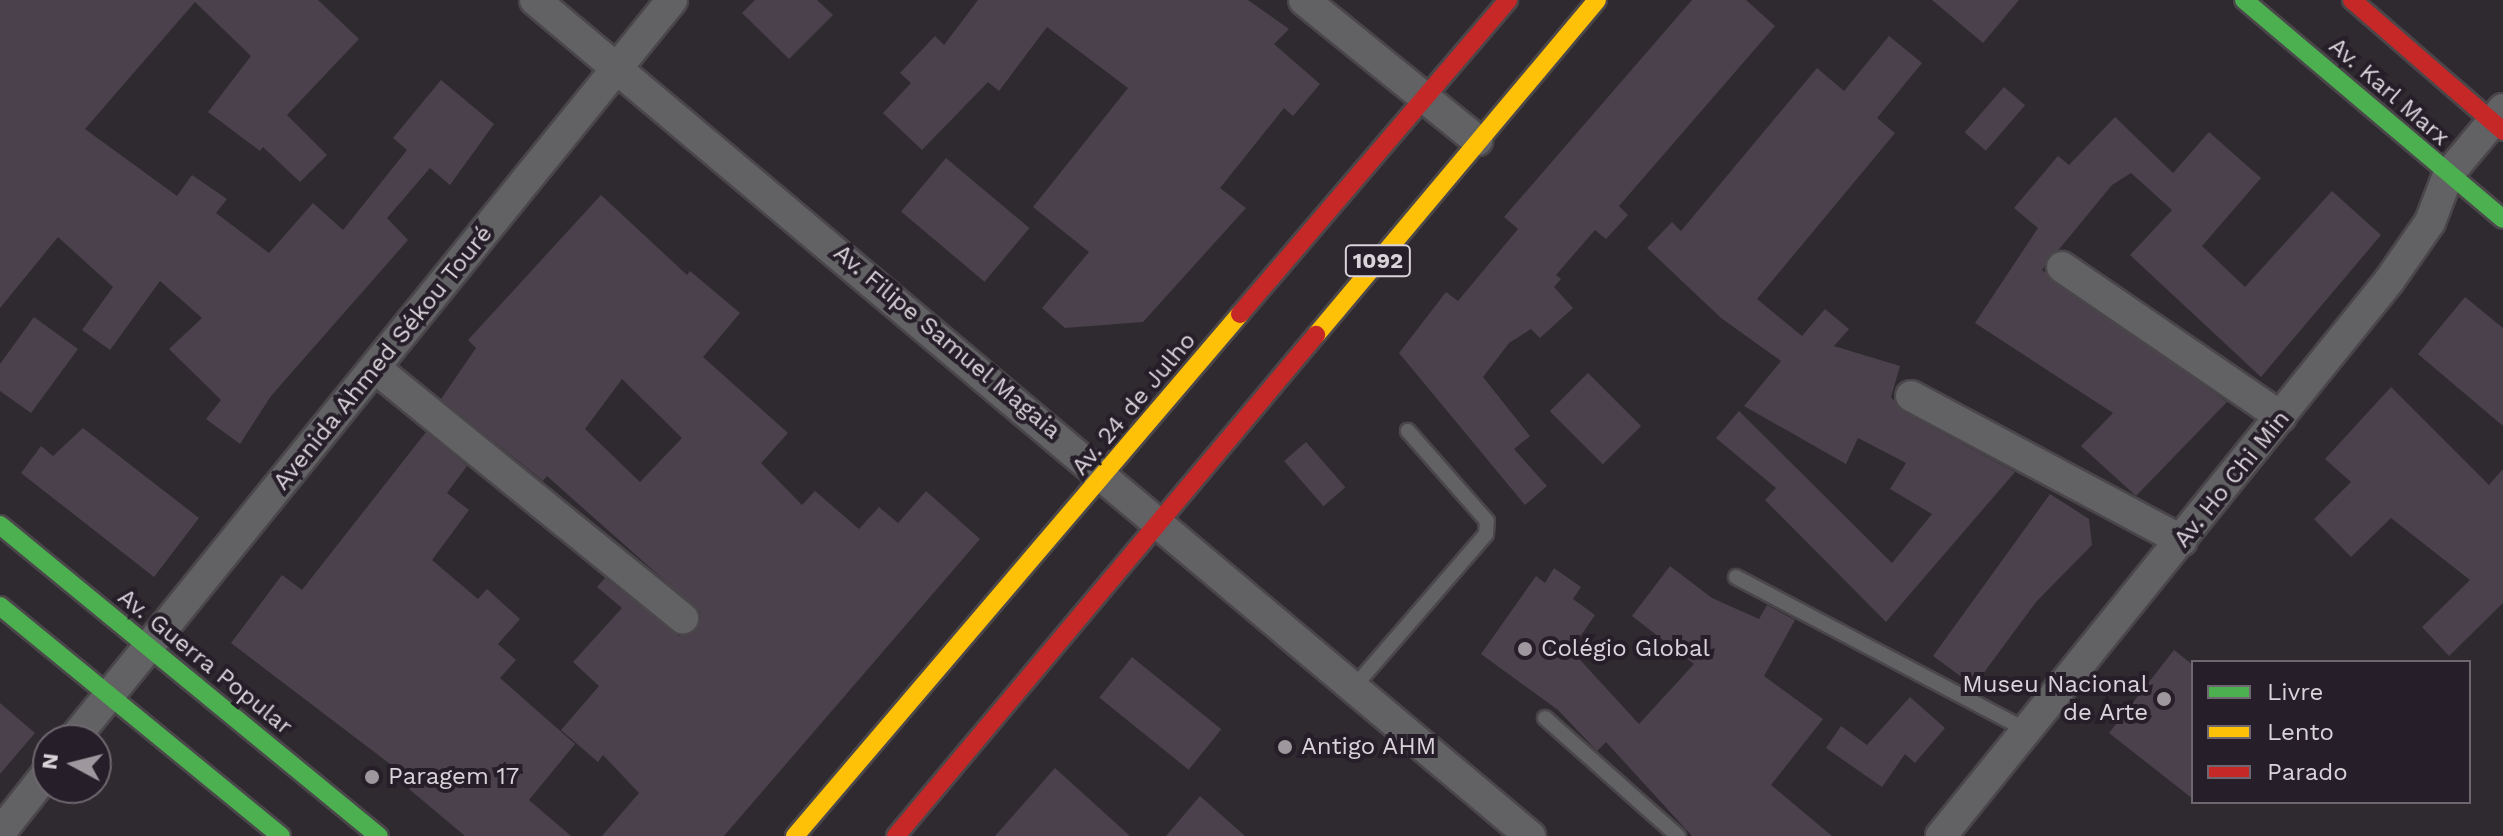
<!DOCTYPE html>
<html>
<head>
<meta charset="utf-8">
<style>
	body { margin:0 }
	#map { position:relative; width:2503px; height:836px; overflow:hidden; background:#2f2a2f; font-family:"Work Sans",sans-serif }
	div>[style] { position:absolute }
	[style*='--x'] { left:calc(var(--x)*1px); top:calc(var(--y)*1px); width:calc(var(--w)*1px); rotate:calc(var(--a)*1deg) }
	.building>* { inset:0; background:#4a414c; transform-origin:0 0 }
	.roads { filter:drop-shadow(2px 0 #4a464a) drop-shadow(-2px 0 #4a464a) drop-shadow(0 2px #4a464a) drop-shadow(0 -2px #4a464a) }
	.lane>* { height:14px; margin:-7px; padding:0 7px; transform-origin:7px; border-radius:7px; background:#626265 }
	.street>* { height:30px; margin:-15px; padding:0 15px; transform-origin:15px; border-radius:15px; background:#626265 }
	.fast>* { height:18px; margin:-9px; padding:0 9px; transform-origin:9px; border-radius:9px; background:#4caf50 }
	.slow>* { height:18px; margin:-9px; padding:0 9px; transform-origin:9px; border-radius:9px; background:#ffc107 }
	.jam>* { height:18px; margin:-9px; padding:0 9px; transform-origin:9px; border-radius:9px; background:#c62828 }
	.dots>* { width:22px; height:22px; translate:-50% -50%; box-sizing:border-box; border:4px solid #261e28; border-radius:50% }
	span { translate:-50% -50%; white-space:nowrap; text-align:center; line-height:1.15; -webkit-text-stroke:8px #261e28; paint-order:stroke }
	.shield-label span { padding:2px 6px; background:#261e28; border:2px solid; border-radius:6px; -webkit-text-stroke-width:0 }
	.shield-label { font-size:22px; color:#dad4da; font-weight:700 }
	.street-label { font-size:24px; color:#dad4da }
	.poi-label { font-size:24px; color:#dad4da }
	.left { translate:0 -50%; text-align:left }
	.right { translate:-100% -50%; text-align:right }
	.legend { position:absolute; left:2191px; top:660px; width:280px; height:144px; box-sizing:border-box; background:#261e28; border:2px solid #6e676f; margin:0; padding:10px 14px; list-style:none; font-size:24px; color:#dad4da }
	.legend li { display:flex; align-items:center; gap:16px; height:40px }
	.legend b { width:40px; border:2px solid #6e676f }
	.north { position:absolute; left:32px; top:724px; width:80px; height:80px; box-sizing:border-box; background:#261e28; border:2px solid #6e676f; border-radius:50%; rotate:277deg; font-size:22px; font-weight:700; line-height:32px; text-align:center; color:#dad4da }
	.north::after { content:''; display:block; margin:auto; width:28px; height:36px; background:#9e989e; clip-path:polygon(50% 0,100% 100%,50% 72%,0 100%) }
</style>
</head>
<body>
<div id="map">
	<div class="building">
		<div style="clip-path:polygon(0 0,318px 0,359px 39px,287px 115px,327px 155px,300px 182px,263px 147px,260px 151px,208px 112px,251px 56px,195px 2px,85px 129px,177px 196px,192px 175px,227px 199px,216px 213px,269px 253px,313px 203px,343px 230px,407px 150px,393px 138px,441px 80px,494px 124px,450px 185px,430px 168px,387px 218px,408px 240px,271px 396px,240px 444px,206px 419px,221px 400px,169px 349px,202px 318px,160px 281px,110px 350px,82px 330px,113px 287px,58px 237px,0 308px)"></div>
		<div style="clip-path:polygon(755px 0,817px 0,833px 15px,789px 59px,742px 13px)"></div>
		<div style="clip-path:polygon(978px 0,1248px 0,1289px 29px,1274px 44px,1320px 84px,1293px 116px,1284px 108px,1220px 188px,1246px 208px,1143px 322px,1065px 328px,1042px 308px,1089px 252px,1033px 207px,1128px 88px,1047px 27px,999px 91px,988px 82px,922px 150px,883px 113px,911px 83px,900px 73px,935px 36px,944px 45px)"></div>
		<div style="clip-path:polygon(1692px 0,1746px 0,1775px 26px,1619px 206px,1628px 215px,1606px 239px,1595px 230px,1556px 275px,1561px 279px,1554px 287px,1573px 308px,1540px 338px,1531px 329px,1509px 343px,1483px 377px,1530px 436px,1514px 449px,1547px 486px,1525px 505px,1399px 353px,1446px 292px,1458px 301px,1518px 229px,1504px 217px)"></div>
		<div style="clip-path:polygon(1932px 0,2019px 0,1983px 43px)"></div>
		<div style="clip-path:polygon(1889px 36px,1922px 63px,1877px 118px,1895px 133px,1757px 299px,1802px 336px,1825px 309px,1849px 329px,1834px 346px,1900px 366px,1891px 397px,1902px 411px,2015px 472px,1886px 622px,1765px 500px,1776px 488px,1716px 438px,1739px 411px,1892px 563px,1932px 514px,1890px 489px,1906px 463px,1858px 438px,1846px 464px,1744px 406px,1781px 361px,1721px 318px,1647px 248px,1672px 222px,1681px 231px,1817px 68px,1844px 91px)"></div>
		<div style="left:2004px;top:87px;width:28px;height:60px;rotate:41deg"></div>
		<div style="clip-path:polygon(2115px 117px,2173px 173px,2209px 132px,2261px 178px,2202px 246px,2245px 287px,2332px 191px,2381px 235px,2261px 377px,2130px 255px,2172px 210px,2131px 173px,2112px 185px,2042px 270px,2227px 402px,2136px 496px,2081px 446px,2113px 413px,1975px 323px,2038px 228px,2014px 208px,2058px 156px,2069px 165px)"></div>
		<div style="left:946px;top:158px;width:109px;height:70px;rotate:40deg"></div>
		<div style="clip-path:polygon(evenodd,601px 195px,687px 275px,690px 271px,740px 313px,703px 357px,788px 433px,761px 463px,802px 505px,815px 491px,859px 529px,879px 507px,898px 523px,926px 491px,980px 539px,724px 836px,602px 836px,639px 793px,603px 755px,598px 762px,561px 730px,599px 686px,573px 662px,622px 608px,597px 587px,605px 578px,679px 636px,696px 630px,700px 612px,547px 476px,543px 481px,441px 399px,476px 348px,468px 340px,601px 195px,622px 379px,682px 438px,640px 482px,585px 429px,622px 379px)"></div>
		<div style="clip-path:polygon(2465px 297px,2503px 328px,2503px 426px,2418px 354px)"></div>
		<div style="clip-path:polygon(34px 317px,78px 349px,31px 413px,0 391px,0 364px)"></div>
		<div style="left:1588px;top:373px;width:75px;height:54px;rotate:45deg"></div>
		<div style="clip-path:polygon(2391px 387px,2489px 485px,2503px 469px,2503px 603px,2449px 656px,2422px 627px,2470px 580px,2391px 518px,2351px 557px,2314px 519px,2351px 482px,2325px 459px)"></div>
		<div style="clip-path:polygon(83px 428px,199px 518px,154px 577px,21px 473px,41px 446px,53px 456px)"></div>
		<div style="clip-path:polygon(426px 432px,467px 466px,447px 493px,469px 510px,432px 560px,478px 599px,487px 589px,520px 619px,498px 644px,516px 660px,500px 678px,575px 744px,529px 800px,571px 836px,465px 836px,409px 789px,415px 783px,231px 643px,282px 575px,302px 590px)"></div>
		<div style="left:1306px;top:442px;width:60px;height:29px;rotate:49deg"></div>
		<div style="clip-path:polygon(2050px 494px,2089px 519px,2092px 545px,2036px 602px,1974px 686px,1933px 656px)"></div>
		<div style="clip-path:polygon(1670px 566px,1712px 598px,1759px 619px,1767px 605px,1795px 620px,1764px 676px,1823px 719px,1771px 785px,1832px 836px,1692px 836px,1606px 742px,1597px 751px,1558px 710px,1481px 654px,1536px 576px,1545px 583px,1554px 568px,1581px 587px,1573px 599px,1595px 615px,1571px 650px,1639px 724px,1694px 664px,1632px 616px)"></div>
		<div style="clip-path:polygon(2174px 650px,2193px 665px,2193px 799px,2109px 733px)"></div>
		<div style="left:1132px;top:657px;width:115px;height:52px;rotate:39deg"></div>
		<div style="clip-path:polygon(1910px 697px,1945px 728px,1915px 763px,1905px 754px,1882px 787px,1826px 748px,1841px 726px,1867px 745px)"></div>
		<div style="clip-path:polygon(0 703px,35px 733px,0 774px)"></div>
		<div style="clip-path:polygon(1055px 768px,1130px 836px,995px 836px)"></div>
		<div style="clip-path:polygon(1200px 796px,1245px 836px,1166px 836px)"></div>
	</div>
	<div class="roads">
		<div class="lane">
			<div style="--x:1736;--y:577;--w:330;--a:27.8"></div>
			<div style="--x:1354;--y:687;--w:202;--a:-49.2"></div>
			<div style="--x:1486;--y:534;--w:13;--a:-86"></div>
			<div style="--x:1487;--y:521;--w:120;--a:-131.3"></div>
			<div style="--x:1545;--y:718;--w:178;--a:41.6"></div>
		</div>
		<div class="street">
			<div style="--x:535;--y:0;--w:1300;--a:40.04"></div>
			<div style="--x:1304;--y:0;--w:223;--a:39"></div>
			<div style="--x:2062;--y:267;--w:265;--a:34.4"></div>
			<div style="--x:375;--y:368;--w:397;--a:39.1"></div>
			<div style="--x:1911;--y:396;--w:307;--a:28.1"></div>
			<div style="--x:73;--y:740;--w:952;--a:-51.01"></div>
			<div style="--x:0;--y:833;--w:78;--a:-51.8"></div>
			<div style="--x:1941;--y:836;--w:713;--a:-51.09"></div>
			<div style="--x:2389;--y:281;--w:72;--a:-55.2"></div>
			<div style="--x:2430;--y:222;--w:50;--a:-69"></div>
			<div style="--x:2448;--y:175;--w:86;--a:-50.2"></div>
		</div>
		<div class="fast">
			<div style="--x:2244;--y:0;--w:339;--a:40.2"></div>
			<div style="--x:0;--y:525;--w:490;--a:39.4"></div>
			<div style="--x:0;--y:606;--w:363;--a:39.3"></div>
		</div>
		<div class="slow">
			<div style="--x:1316;--y:335;--w:437;--a:-50"></div>
			<div style="--x:795;--y:836;--w:686;--a:-49.55"></div>
		</div>
		<div class="jam">
			<div style="--x:2352;--y:0;--w:200;--a:40.9"></div>
			<div style="--x:1240;--y:314;--w:413;--a:-49.5"></div>
			<div style="--x:896;--y:836;--w:654;--a:-50.03"></div>
		</div>
	</div>
	<div class="dots">
		<div style="left:1525px;top:649px;background:#9e989e"></div>
		<div style="left:2164px;top:699px;background:#9e989e"></div>
		<div style="left:1285px;top:747px;background:#9e989e"></div>
		<div style="left:372px;top:777px;background:#9e989e"></div>
	</div>
	<div class="shield-label">
		<span style="left:1378px;top:261px">1092</span>
	</div>
	<div class="street-label">
		<span style="left:2389px;top:92px;rotate:41deg">Av. Karl Marx</span>
		<span style="left:947px;top:342px;rotate:40deg">Av. Filipe Samuel Magaia</span>
		<span style="left:383px;top:358px;rotate:-51deg">Avenida Ahmed Sékou Touré</span>
		<span style="left:1134px;top:404px;rotate:-50deg">Av. 24 de Julho</span>
		<span style="left:2232px;top:479px;rotate:-51deg">Av. Ho Chi Min</span>
		<span style="left:205px;top:662px;rotate:39deg">Av. Guerra Popular</span>
	</div>
	<div class="poi-label">
		<span class="left" style="left:1541px;top:649px">Colégio Global</span>
		<span class="right" style="left:2148px;top:699px">Museu Nacional<br>de Arte</span>
		<span class="left" style="left:1301px;top:747px">Antigo AHM</span>
		<span class="left" style="left:388px;top:777px">Paragem 17</span>
	</div>
	<ul class="legend">
	<li><b style="height:10px;background:#4caf50"></b>Livre</li>
	<li><b style="height:10px;background:#ffc107"></b>Lento</li>
	<li><b style="height:10px;background:#c62828"></b>Parado</li>
	</ul>
	<div class="north">N</div>
</div>
</body>
</html>
